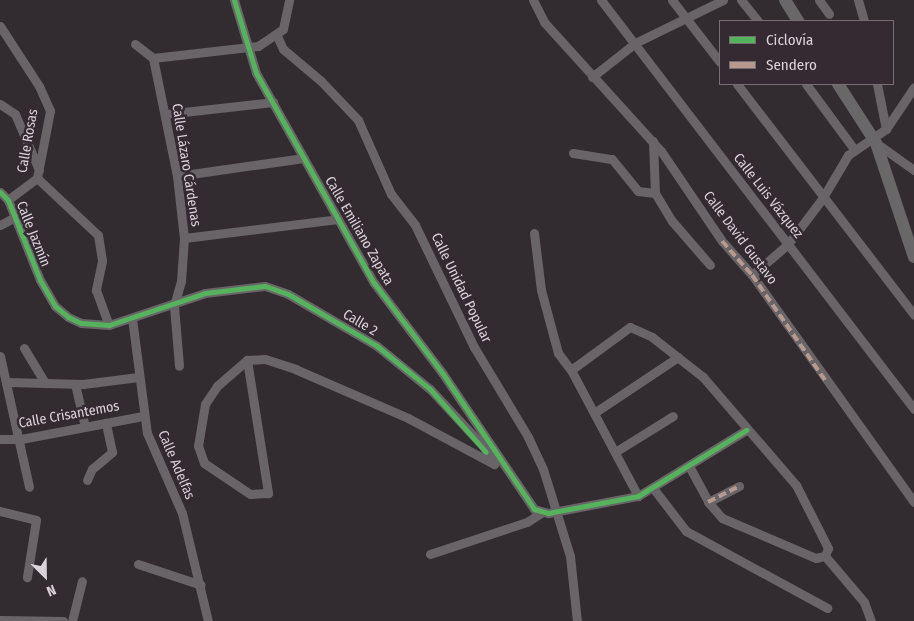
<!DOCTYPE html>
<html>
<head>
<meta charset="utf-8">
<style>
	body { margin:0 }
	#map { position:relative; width:914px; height:621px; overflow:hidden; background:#322c31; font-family:"Fira Sans Condensed",sans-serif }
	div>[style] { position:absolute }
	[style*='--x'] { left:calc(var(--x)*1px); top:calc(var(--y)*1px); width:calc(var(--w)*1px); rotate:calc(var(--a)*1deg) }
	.street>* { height:9px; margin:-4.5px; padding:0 4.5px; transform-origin:4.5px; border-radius:4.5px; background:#686467 }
	.secondary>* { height:12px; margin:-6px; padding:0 6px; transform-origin:6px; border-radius:6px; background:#6a6769 }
	.quiet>* { height:4px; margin-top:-2px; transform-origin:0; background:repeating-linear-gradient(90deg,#b69a8f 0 8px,transparent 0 12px) }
	.cycleway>* { height:5px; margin:-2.5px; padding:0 2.5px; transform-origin:2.5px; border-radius:2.5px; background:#56b35d }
	span { translate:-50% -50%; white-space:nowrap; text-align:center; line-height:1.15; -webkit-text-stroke:5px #352932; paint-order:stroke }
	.street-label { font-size:14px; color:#dad3d9 }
	.legend { position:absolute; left:719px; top:20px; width:175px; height:65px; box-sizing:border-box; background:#352932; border:1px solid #776d75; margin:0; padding:6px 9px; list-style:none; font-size:15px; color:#dad3d9 }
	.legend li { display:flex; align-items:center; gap:10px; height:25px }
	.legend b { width:25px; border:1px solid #776d75 }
	.north { position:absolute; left:20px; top:551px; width:50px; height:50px; -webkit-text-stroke:4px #352932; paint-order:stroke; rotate:157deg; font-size:14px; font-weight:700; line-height:20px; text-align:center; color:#dad3d9 }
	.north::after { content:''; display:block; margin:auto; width:18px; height:22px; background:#dad3d9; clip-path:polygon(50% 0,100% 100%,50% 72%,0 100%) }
</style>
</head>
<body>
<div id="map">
	<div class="street">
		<div style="--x:234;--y:0;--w:76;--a:73.2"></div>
		<div style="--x:256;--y:73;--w:241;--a:60.7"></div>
		<div style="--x:374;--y:283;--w:114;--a:52.8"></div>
		<div style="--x:443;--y:374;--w:163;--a:56"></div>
		<div style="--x:534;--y:509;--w:15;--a:16"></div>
		<div style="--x:548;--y:513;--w:92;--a:-10.7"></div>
		<div style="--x:638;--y:496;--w:127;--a:-31.4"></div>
		<div style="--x:533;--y:0;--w:25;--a:63"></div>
		<div style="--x:544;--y:22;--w:174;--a:47.8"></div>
		<div style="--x:661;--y:151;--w:109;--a:55.9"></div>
		<div style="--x:722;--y:241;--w:45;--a:48.6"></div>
		<div style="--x:752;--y:275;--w:279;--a:54.5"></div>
		<div style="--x:601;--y:0;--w:515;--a:52.57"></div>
		<div style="--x:672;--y:0;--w:78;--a:52.3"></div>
		<div style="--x:741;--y:0;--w:27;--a:51"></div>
		<div style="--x:819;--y:0;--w:17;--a:54"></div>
		<div style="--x:858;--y:0;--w:22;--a:74"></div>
		<div style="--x:0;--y:26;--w:72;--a:57"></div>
		<div style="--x:39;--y:86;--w:27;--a:66"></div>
		<div style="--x:50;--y:111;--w:68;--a:101"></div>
		<div style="--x:37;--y:178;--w:36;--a:143"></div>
		<div style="--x:277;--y:36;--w:14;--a:65"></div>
		<div style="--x:283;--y:49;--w:50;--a:40.1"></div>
		<div style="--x:321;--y:81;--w:54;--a:46.5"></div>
		<div style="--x:358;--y:120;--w:81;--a:66"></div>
		<div style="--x:391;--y:194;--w:39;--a:52"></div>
		<div style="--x:415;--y:225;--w:136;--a:64.2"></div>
		<div style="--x:474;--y:347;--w:105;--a:59"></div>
		<div style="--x:528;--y:437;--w:35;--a:65"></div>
		<div style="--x:543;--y:469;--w:91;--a:72.8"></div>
		<div style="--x:570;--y:556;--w:65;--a:83.9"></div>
		<div style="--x:135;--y:44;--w:23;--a:38"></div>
		<div style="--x:153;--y:58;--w:120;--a:78.5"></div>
		<div style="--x:177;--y:176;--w:62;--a:83.6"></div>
		<div style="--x:184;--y:238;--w:43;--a:94"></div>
		<div style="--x:181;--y:281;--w:26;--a:106"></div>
		<div style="--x:174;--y:306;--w:60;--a:85.2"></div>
		<div style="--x:153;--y:58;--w:106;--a:-6.5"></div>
		<div style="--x:258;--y:46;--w:30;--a:-34"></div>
		<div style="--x:283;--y:29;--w:30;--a:-78"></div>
		<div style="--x:592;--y:77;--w:55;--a:-38.3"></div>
		<div style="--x:635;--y:43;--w:98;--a:-26"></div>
		<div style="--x:737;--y:84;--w:291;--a:52.5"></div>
		<div style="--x:806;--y:84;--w:81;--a:53.6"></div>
		<div style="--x:877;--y:84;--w:46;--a:78.7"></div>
		<div style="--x:0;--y:104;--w:18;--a:34"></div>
		<div style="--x:15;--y:114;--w:61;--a:66.8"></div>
		<div style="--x:166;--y:114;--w:108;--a:-6.4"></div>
		<div style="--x:653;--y:141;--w:52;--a:87.8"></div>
		<div style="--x:655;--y:193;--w:33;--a:59"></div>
		<div style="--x:672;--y:221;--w:58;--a:49.2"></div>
		<div style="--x:876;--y:143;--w:47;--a:35.4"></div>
		<div style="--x:573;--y:153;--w:39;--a:9"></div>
		<div style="--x:612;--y:159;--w:41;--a:50.9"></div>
		<div style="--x:638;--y:191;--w:17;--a:7"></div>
		<div style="--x:177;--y:176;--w:128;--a:-8.1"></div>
		<div style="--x:37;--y:178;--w:83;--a:43.1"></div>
		<div style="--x:98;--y:235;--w:26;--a:81"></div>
		<div style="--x:102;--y:261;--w:30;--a:102"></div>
		<div style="--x:96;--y:290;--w:37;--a:70"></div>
		<div style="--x:0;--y:192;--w:11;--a:45"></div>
		<div style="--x:8;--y:200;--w:86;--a:68.2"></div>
		<div style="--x:40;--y:280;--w:30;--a:60"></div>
		<div style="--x:55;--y:306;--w:17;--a:40"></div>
		<div style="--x:68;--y:317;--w:14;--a:25"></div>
		<div style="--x:81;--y:323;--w:28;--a:4"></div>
		<div style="--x:109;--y:325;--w:101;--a:-18.4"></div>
		<div style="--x:205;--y:293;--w:60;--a:-6.7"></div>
		<div style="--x:265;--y:286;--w:24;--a:19"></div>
		<div style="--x:288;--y:294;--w:103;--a:30.3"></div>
		<div style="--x:377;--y:346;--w:68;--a:39.1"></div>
		<div style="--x:430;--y:389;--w:78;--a:47.1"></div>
		<div style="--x:483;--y:446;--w:21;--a:59"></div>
		<div style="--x:0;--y:225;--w:15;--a:-28"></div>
		<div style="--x:534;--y:233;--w:57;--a:83"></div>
		<div style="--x:541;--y:290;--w:65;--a:74.9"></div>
		<div style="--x:558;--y:353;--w:21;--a:53"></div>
		<div style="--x:571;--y:370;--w:143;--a:62"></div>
		<div style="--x:184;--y:238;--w:155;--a:-7"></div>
		<div style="--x:752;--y:275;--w:48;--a:-40.7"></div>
		<div style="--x:788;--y:244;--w:56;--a:-52.9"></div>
		<div style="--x:822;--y:199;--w:51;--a:-59.4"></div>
		<div style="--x:848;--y:155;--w:46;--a:-34.4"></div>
		<div style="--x:886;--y:129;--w:50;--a:-56.3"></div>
		<div style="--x:132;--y:318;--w:116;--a:82.6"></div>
		<div style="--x:147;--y:433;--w:87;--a:66.4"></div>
		<div style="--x:182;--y:513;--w:111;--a:76.5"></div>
		<div style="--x:24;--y:348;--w:41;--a:59"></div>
		<div style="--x:0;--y:356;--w:134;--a:77.5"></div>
		<div style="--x:247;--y:360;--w:135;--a:81"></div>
		<div style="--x:268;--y:493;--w:18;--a:177"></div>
		<div style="--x:250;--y:494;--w:55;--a:-146"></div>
		<div style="--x:204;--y:463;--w:18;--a:-109"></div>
		<div style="--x:198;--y:446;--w:43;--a:-80.5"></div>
		<div style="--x:205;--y:404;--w:22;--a:-56"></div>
		<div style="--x:217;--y:386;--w:40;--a:-41"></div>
		<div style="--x:247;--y:360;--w:18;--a:-3"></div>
		<div style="--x:265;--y:359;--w:32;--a:18"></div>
		<div style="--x:295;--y:369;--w:123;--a:23.4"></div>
		<div style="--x:408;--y:418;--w:98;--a:28.1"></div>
		<div style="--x:571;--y:370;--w:73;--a:-36.1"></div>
		<div style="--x:630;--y:327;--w:24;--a:24"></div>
		<div style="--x:652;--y:337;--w:65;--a:38.1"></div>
		<div style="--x:703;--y:377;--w:143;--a:49.3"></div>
		<div style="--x:796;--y:485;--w:71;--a:63.1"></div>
		<div style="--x:828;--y:548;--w:9;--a:111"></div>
		<div style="--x:8;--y:382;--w:75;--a:1.5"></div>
		<div style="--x:83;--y:384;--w:56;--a:-7.1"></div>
		<div style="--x:75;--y:384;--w:44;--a:76.9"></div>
		<div style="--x:594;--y:413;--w:101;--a:-33.7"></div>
		<div style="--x:0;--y:439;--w:21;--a:0"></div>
		<div style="--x:21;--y:439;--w:124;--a:-10.7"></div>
		<div style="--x:615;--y:452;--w:68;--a:-31.8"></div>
		<div style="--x:689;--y:466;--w:42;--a:61.6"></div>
		<div style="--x:709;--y:503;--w:20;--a:49"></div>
		<div style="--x:722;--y:518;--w:102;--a:23.1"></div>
		<div style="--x:816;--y:558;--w:9;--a:-13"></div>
		<div style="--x:87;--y:480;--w:12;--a:-66"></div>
		<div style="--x:92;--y:469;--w:26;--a:-40"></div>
		<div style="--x:112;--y:452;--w:30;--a:-102"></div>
		<div style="--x:653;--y:488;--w:54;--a:52.5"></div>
		<div style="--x:686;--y:531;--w:161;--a:28.6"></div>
		<div style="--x:708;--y:502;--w:35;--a:-27"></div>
		<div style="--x:0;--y:511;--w:37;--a:14"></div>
		<div style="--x:36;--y:520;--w:58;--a:99"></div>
		<div style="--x:430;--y:554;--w:102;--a:-18.3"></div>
		<div style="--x:527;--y:522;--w:17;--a:-33"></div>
		<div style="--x:825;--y:556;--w:60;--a:49.7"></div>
		<div style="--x:864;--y:602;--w:20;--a:70"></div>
		<div style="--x:138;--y:564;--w:66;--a:18.4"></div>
		<div style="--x:0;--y:620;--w:63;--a:0.9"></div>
		<div style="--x:72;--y:621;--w:41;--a:-76"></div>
	</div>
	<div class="secondary">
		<div style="--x:785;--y:0;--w:25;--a:58"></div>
		<div style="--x:838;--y:84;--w:70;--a:57.2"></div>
		<div style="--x:876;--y:143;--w:120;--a:71.6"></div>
	</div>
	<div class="quiet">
		<div style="--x:722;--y:241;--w:45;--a:48.6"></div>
		<div style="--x:752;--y:275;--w:128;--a:55.2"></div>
		<div style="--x:708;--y:502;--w:35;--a:-27"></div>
	</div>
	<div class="cycleway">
		<div style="--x:234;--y:0;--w:76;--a:73.2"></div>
		<div style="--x:256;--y:73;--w:241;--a:60.7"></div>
		<div style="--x:374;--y:283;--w:114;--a:52.8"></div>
		<div style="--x:443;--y:374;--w:163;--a:56"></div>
		<div style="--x:534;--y:509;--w:15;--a:16"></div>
		<div style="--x:548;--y:513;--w:92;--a:-10.7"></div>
		<div style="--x:638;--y:496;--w:127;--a:-31.4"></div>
		<div style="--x:0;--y:192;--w:11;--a:45"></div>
		<div style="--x:8;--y:200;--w:86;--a:68.2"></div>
		<div style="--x:40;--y:280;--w:30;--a:60"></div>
		<div style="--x:55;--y:306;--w:17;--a:40"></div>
		<div style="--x:68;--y:317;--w:14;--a:25"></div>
		<div style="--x:81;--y:323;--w:28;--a:4"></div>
		<div style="--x:109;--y:325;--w:101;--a:-18.4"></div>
		<div style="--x:205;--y:293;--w:60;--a:-6.7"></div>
		<div style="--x:265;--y:286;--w:24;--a:19"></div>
		<div style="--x:288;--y:294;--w:103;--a:30.3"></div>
		<div style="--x:377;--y:346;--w:68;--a:39.1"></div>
		<div style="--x:430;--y:389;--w:84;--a:48.4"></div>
	</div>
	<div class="street-label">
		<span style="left:28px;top:141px;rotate:-80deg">Calle Rosas</span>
		<span style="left:186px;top:165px;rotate:81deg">Calle Lázaro Cárdenas</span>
		<span style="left:768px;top:196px;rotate:52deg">Calle Luis Vázquez</span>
		<span style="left:359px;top:231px;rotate:60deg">Calle Emiliano Zapata</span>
		<span style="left:33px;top:234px;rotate:68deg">Calle Jazmín</span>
		<span style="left:740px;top:238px;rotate:53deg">Calle David Gustavo</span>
		<span style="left:461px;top:288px;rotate:64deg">Calle Unidad Popular</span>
		<span style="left:360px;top:323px;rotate:31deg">Calle 2</span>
		<span style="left:69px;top:415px;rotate:-10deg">Calle Crisantemos</span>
		<span style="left:176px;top:465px;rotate:67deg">Calle Adelfas</span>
	</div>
	<ul class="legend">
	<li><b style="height:6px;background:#56b35d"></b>Ciclovía</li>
	<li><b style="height:6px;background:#b69a8f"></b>Sendero</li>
	</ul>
	<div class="north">N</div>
</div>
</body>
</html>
